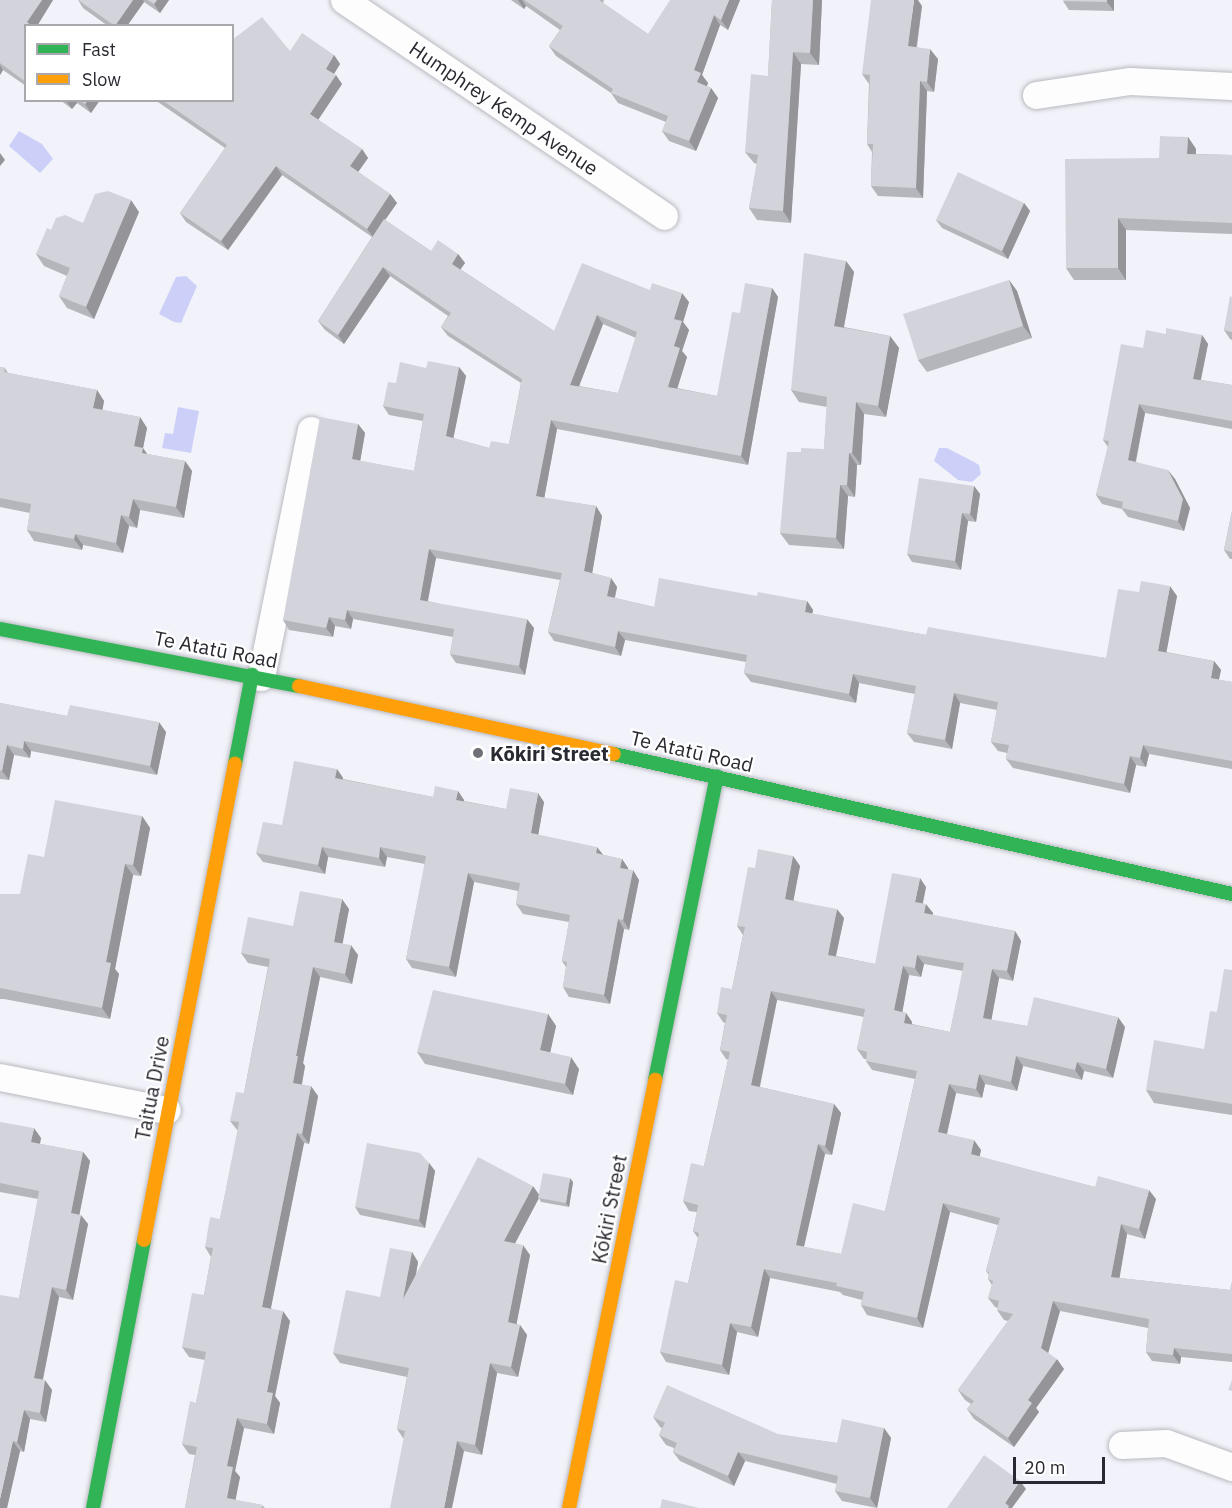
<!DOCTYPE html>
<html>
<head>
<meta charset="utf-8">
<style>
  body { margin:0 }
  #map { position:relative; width:1232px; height:1508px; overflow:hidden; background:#f2f3fa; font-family:"IBM Plex Sans",sans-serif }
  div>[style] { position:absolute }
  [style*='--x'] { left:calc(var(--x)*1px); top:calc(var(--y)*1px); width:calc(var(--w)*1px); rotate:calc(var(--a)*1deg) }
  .water>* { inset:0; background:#ccd0f8 }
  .roads { filter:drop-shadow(0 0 2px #b9bac0) drop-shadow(0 0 2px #b9bac0) }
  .street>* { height:27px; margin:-13.5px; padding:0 13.5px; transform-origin:13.5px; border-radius:13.5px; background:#fdfdfe }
  .fast>* { height:14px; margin:-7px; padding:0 7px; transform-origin:7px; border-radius:7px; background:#30b455 }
  .slow>* { height:14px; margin:-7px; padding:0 7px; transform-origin:7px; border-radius:7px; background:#ff9f0a }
  .wall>* { inset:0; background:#b5b6bc }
  .shaded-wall>* { inset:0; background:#949499 }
  .building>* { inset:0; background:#d3d4db }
  .dots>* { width:16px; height:16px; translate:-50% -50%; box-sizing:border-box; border:3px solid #fff; border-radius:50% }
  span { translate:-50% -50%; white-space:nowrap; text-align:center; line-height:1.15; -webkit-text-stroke:4.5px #fff; paint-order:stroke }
  .street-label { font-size:20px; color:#282931 }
  .poi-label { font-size:20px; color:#282931; font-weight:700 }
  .left { translate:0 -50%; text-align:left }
  .legend { position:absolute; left:24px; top:24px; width:210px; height:78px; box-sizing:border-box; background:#fff; border:2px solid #a9a9ad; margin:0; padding:8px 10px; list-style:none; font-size:18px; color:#282931 }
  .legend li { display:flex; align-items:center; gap:12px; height:30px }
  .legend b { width:30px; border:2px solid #a9a9ad }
  .scale { position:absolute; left:1013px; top:1457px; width:92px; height:27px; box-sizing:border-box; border:3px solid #282931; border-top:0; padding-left:8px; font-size:18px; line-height:21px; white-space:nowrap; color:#282931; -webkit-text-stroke:4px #fff; paint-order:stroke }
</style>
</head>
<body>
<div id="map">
  <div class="water">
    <div style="clip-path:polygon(19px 131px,42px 144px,53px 159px,40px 173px,9px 146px)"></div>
    <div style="clip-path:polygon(186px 276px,197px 286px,181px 323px,174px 322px,159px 314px,176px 277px)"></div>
    <div style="clip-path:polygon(178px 407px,199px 411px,191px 453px,162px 448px,165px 433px,173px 434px)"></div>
    <div style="clip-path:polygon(939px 448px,947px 448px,974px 462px,979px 465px,981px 474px,972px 482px,958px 480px,934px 461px)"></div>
  </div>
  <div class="roads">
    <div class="street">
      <div style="--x:344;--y:0;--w:386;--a:34"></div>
      <div style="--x:1036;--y:95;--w:95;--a:-8.5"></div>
      <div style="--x:1130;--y:81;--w:102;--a:2.8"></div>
      <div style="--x:261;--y:677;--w:252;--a:-78.6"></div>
      <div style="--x:0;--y:1077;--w:170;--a:11.2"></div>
      <div style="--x:1122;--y:1445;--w:44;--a:-2.6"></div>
      <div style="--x:1166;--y:1443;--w:70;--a:20"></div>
    </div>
    <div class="fast">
      <div style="--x:0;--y:629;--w:304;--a:10.8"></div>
      <div style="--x:614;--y:754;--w:634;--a:12.76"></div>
      <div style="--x:235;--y:764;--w:91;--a:-79.2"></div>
      <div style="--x:655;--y:1080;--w:310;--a:-78.5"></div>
      <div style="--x:93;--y:1508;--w:273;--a:-79.2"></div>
    </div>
    <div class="slow">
      <div style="--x:299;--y:686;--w:322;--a:12.2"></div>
      <div style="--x:144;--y:1240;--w:485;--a:-79.2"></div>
      <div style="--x:569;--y:1508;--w:437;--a:-78.6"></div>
    </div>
  </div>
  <div class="wall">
    <div style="clip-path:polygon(0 0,53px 0,37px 26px,26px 26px,26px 86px,3px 70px,0 75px)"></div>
    <div style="clip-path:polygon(78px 0,169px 0,160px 13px,144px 2px,127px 26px,108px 26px,83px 8px)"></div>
    <div style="clip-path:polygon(511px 0,604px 0,603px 3px,648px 34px,740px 0,728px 30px,720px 25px,702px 75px,708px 83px,707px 86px,711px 88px,718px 98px,696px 151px,669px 141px,662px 131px,666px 122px,618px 103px,611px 93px,556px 56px,549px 46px,560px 30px,526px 6px,524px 9px)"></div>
    <div style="clip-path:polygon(772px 0,822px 0,819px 65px,801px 64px,791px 223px,757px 220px,749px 208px,757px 164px,754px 163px,745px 152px,768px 76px)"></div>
    <div style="clip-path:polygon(1114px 0,1114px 11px,1069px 10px,1063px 1px)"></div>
    <div style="clip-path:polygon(922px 6px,917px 47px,938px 59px,934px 92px,927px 91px,923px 198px,878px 196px,871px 186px,872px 152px,867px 144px,869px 84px,862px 74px)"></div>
    <div style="clip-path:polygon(evenodd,290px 51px,334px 55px,340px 64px,334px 74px,342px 84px,318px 120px,362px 149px,368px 158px,358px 172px,390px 194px,397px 203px,385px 220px,431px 251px,458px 254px,465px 263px,460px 269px,554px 331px,650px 290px,689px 302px,683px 322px,689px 330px,682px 351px,687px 357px,677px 388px,717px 396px,740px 313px,772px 288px,778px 297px,748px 465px,557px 429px,544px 498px,596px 506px,602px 516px,592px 573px,611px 578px,617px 587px,615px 598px,654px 607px,757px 596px,807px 601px,813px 610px,812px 614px,926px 635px,1106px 658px,1139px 592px,1177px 596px,1166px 652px,1214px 661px,1221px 670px,1219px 680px,1232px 682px,1232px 769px,1149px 754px,1146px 767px,1136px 765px,1130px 793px,1013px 768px,1006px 759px,1007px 753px,998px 751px,991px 742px,997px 710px,960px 703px,952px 749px,914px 742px,907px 733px,915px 694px,859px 683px,856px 703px,751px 682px,744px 673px,746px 662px,625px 640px,621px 656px,554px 641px,548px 632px,560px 580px,436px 558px,428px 601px,534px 628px,525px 675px,456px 663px,450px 654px,453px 637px,353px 619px,351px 629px,335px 626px,333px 637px,289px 630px,283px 620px,358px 424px,365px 433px,360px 461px,414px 471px,423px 421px,389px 415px,383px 406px,396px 383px,426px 368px,459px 367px,466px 376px,453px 438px,489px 448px,509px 444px,521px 383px,448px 336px,441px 327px,448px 316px,390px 276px,344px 344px,325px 330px,318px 321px,372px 237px,282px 175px,228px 250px,186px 222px,180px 213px,225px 148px,155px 100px,232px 100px,290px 51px,603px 324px,636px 338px,618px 393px,579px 386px,603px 324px)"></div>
    <div style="clip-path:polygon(60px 100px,100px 100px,91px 113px,77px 103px,72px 109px)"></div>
    <div style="clip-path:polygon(1188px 137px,1196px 149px,1196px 154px,1232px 155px,1232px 234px,1126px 230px,1126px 280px,1074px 280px,1066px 268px,1159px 158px)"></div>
    <div style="clip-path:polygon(1024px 203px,1030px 211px,1008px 259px,942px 228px,936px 220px)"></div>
    <div style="clip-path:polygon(139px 212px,94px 319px,67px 308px,59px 296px,67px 276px,44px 266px,36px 254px,51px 230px,83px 223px)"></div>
    <div style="clip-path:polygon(846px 261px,854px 272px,844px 327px,890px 336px,899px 348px,886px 417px,864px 414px,861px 465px,857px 465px,855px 497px,848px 496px,844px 549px,789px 545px,780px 533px,801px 452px,824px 449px,827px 407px,799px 402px,791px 390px)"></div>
    <div style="clip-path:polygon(1009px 280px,1017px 291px,1032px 338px,927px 372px,918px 360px)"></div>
    <div style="clip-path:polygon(1232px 297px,1232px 340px,1230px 339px,1224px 330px)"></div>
    <div style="clip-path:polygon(1166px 334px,1202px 335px,1208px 344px,1201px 380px,1232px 385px,1232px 429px,1145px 413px,1136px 462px,1175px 479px,1190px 508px,1184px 531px,1128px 517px,1122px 509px,1102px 504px,1096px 495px,1108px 447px,1103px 440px,1143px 348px)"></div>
    <div style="clip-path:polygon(0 367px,5px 368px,8px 373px,97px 390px,104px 401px,102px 410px,140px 417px,147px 428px,143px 448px,147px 454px,185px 461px,192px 471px,184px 518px,140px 510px,137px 528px,129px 526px,123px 553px,83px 545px,82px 550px,34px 541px,27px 530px,30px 513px,0 507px)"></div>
    <div style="clip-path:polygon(974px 486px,980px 494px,976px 522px,968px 521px,961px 570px,912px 562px,907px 554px)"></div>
    <div style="clip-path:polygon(1232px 511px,1232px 559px,1230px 559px,1224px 550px)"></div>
    <div style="clip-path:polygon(0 703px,67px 716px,166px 732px,157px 775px,31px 751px,30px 758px,14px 755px,9px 780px,0 779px)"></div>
    <div style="clip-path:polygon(337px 769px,343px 778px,343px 779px,433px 797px,458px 791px,464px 800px,464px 801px,506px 809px,544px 802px,538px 835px,603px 855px,622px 859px,628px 868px,628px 869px,639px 880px,629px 930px,624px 929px,610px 1004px,569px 997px,563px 987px,566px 967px,562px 961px,569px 922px,523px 914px,516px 904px,518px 891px,474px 882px,456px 977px,412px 968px,406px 959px,425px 864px,387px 857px,385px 867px,328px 857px,325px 874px,263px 862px,256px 853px)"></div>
    <div style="clip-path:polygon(142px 816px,150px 828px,141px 876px,133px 875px,115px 969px,119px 974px,110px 1019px,4px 999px,0 999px,0 894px,20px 894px,44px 857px)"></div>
    <div style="clip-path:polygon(evenodd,793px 856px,800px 866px,793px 900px,844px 918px,836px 956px,875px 964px,926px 887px,923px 903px,933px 913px,932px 915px,1015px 931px,1021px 941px,1013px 981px,999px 978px,991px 1020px,1027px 1026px,1125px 1027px,1113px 1078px,1084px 1071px,1082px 1080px,1023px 1066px,1017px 1091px,985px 1084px,982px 1098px,956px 1093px,947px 1134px,981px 1150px,979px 1157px,1095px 1187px,1156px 1199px,1145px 1239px,1127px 1234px,1119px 1278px,1230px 1290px,1232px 1282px,1232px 1362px,1181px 1357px,1180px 1364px,1152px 1361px,1146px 1352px,1148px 1328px,1060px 1311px,1048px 1353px,1064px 1369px,1036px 1408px,1039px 1412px,1014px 1447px,974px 1419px,967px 1409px,971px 1404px,965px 1400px,958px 1390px,1008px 1321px,1004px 1320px,997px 1310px,998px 1308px,995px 1307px,988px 1298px,992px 1285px,988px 1279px,989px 1275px,986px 1271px,998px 1225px,950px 1212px,923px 1328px,867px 1315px,861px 1305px,862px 1300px,843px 1295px,840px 1292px,770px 1278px,758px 1337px,737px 1332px,729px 1375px,666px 1362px,660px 1352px,688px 1283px,698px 1238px,693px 1231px,697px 1212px,689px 1211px,683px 1201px,704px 1166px,728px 1060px,726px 1059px,720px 1050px,725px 1023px,723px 1022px,717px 1013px,732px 989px,743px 935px,737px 926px,755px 868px,793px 856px,924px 964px,963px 971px,950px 1032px,912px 1024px,912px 1022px,906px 1013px,902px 1012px,909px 975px,921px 977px,924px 964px,793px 856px,777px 1000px,864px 1017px,857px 1049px,864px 1059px,866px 1059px,866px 1061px,872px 1070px,915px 1079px,885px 1211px,841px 1254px,804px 1247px,825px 1154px,832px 1155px,841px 1113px,834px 1104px,760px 1087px,777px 1000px)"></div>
    <div style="clip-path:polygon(349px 909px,342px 944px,358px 955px,352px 984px,320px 977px,303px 1063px,305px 1066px,302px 1085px,318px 1096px,309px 1144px,304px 1143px,271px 1308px,290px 1321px,275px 1396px,280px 1403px,274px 1434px,244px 1428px,235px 1471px,240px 1477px,235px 1500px,262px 1505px,265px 1508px,185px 1508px,195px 1455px,189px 1454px,182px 1444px,196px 1403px,205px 1360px,189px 1357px,182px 1347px,204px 1295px,211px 1257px,205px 1247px,220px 1219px,238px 1131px,230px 1121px,244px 1093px,268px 967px,248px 963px,241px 953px,293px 926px)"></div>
    <div style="clip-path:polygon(1232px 970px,1232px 1115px,1154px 1103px,1146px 1090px,1204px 1049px)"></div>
    <div style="clip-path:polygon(548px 1014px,556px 1026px,550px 1053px,579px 1069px,573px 1095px,425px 1064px,417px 1052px)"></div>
    <div style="clip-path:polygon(0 1122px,41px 1138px,40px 1144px,83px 1152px,90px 1161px,79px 1214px,88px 1224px,73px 1300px,59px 1297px,43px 1380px,52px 1390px,46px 1422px,30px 1419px,24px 1452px,20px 1451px,7px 1508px,19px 1298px,38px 1199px,0 1192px)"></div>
    <div style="clip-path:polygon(429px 1163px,435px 1171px,425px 1228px,360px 1215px,355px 1207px)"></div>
    <div style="clip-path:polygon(573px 1182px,569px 1207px,541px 1202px,539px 1198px,515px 1243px,530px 1255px,516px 1324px,520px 1325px,527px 1335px,518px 1377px,497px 1373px,482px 1455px,403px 1438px,397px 1429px,407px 1377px,340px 1363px,333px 1353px,380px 1297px,412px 1252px,418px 1262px,416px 1274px,539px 1194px)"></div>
    <div style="clip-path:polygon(653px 1417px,837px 1443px,884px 1428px,891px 1438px,877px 1508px,842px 1501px,835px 1491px,837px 1484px,745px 1461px,734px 1486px,680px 1461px,673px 1452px,674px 1448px,666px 1445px,659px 1435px,662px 1428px,660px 1427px)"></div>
  </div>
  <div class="shaded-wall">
    <div style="clip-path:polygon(42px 0,53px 0,37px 26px,30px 26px,27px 22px)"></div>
    <div style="clip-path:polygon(133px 0,143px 0,144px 2px,127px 26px,115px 26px)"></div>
    <div style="clip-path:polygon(157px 0,169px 0,160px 13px,154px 4px)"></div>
    <div style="clip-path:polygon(518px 0,522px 0,526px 6px,524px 9px)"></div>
    <div style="clip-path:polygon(729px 0,740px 0,728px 30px,721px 20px)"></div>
    <div style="clip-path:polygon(813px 0,822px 0,819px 65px,810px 53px)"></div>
    <div style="clip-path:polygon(914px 0,918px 0,922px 6px,915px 56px,908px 46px)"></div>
    <div style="clip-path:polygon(1107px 0,1114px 0,1114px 11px,1107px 2px)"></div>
    <div style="clip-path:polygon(714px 15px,720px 25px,702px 75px,708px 83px,704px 92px,697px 82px,694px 70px)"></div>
    <div style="clip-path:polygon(930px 49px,938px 59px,934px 92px,927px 82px)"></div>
    <div style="clip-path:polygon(793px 52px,801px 64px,791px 223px,783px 211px)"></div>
    <div style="clip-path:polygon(334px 55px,340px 64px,332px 77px,326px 69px)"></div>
    <div style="clip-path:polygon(0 65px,3px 70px,0 75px)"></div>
    <div style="clip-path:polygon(336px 75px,342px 84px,316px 123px,310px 114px)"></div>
    <div style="clip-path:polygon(920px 81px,927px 91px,923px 198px,916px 188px)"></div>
    <div style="clip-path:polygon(711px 88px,718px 98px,696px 151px,689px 141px)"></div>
    <div style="clip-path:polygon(76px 100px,77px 103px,72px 109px,66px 101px)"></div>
    <div style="clip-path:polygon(88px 100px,100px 100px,91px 113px,85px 104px)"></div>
    <div style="clip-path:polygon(1188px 137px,1196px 149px,1195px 166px,1187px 154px)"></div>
    <div style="clip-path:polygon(362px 149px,368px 158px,356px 175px,350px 166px)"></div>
    <div style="clip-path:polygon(0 153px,5px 160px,0 166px)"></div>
    <div style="clip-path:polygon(276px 166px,282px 175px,228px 250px,221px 241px)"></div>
    <div style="clip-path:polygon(390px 194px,397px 203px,373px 237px,367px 229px)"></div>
    <div style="clip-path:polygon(131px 200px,139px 212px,94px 319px,86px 307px)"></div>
    <div style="clip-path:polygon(1024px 203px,1030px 211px,1008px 259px,1002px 251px)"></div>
    <div style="clip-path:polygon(1118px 218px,1126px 230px,1126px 280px,1118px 268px)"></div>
    <div style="clip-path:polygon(458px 254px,465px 263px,458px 273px,452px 264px)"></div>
    <div style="clip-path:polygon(846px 261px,854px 272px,842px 337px,834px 326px)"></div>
    <div style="clip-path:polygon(383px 267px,390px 276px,344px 344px,338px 335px)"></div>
    <div style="clip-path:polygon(1009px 280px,1017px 291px,1032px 338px,1023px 326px)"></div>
    <div style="clip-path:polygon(772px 288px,778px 297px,748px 465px,741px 456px)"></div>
    <div style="clip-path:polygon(682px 293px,689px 302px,683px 322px,689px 330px,682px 351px,687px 357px,675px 396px,668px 387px,674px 346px,674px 319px)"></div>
    <div style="clip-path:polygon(597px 315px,603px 324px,576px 394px,570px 385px)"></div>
    <div style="clip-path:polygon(1202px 335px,1208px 344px,1199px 388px,1193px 379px)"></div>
    <div style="clip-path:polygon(890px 336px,899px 348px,886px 417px,878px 406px)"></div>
    <div style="clip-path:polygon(459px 367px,466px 376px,452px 445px,446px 436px)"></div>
    <div style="clip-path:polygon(97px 390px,104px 401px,101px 419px,93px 408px)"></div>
    <div style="clip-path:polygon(856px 402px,864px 414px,861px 465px,852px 453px)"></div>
    <div style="clip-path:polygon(1139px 404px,1145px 413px,1134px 469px,1128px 460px)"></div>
    <div style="clip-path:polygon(140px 417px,147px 428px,143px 448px,150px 458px,149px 463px,134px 446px)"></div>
    <div style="clip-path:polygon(551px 420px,557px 429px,543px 505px,536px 496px)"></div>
    <div style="clip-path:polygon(358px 424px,365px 433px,359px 468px,352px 459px)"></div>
    <div style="clip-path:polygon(849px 453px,857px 465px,855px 497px,847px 485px)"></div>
    <div style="clip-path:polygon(185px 461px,192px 471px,184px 518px,176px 507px)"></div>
    <div style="clip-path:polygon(1168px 470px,1175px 479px,1190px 508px,1184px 531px,1178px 521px)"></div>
    <div style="clip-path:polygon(840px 485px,848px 496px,844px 549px,836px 538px)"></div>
    <div style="clip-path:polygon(974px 486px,980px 494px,976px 522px,970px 514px)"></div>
    <div style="clip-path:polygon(133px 499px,140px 510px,137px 528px,129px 517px)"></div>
    <div style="clip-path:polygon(596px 506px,602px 516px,591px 580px,584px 571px)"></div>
    <div style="clip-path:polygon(962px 513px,968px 521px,961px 570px,955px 561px)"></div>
    <div style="clip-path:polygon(121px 515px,129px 526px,123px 553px,116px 543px)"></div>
    <div style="clip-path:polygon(75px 534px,83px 545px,82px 550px,74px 539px)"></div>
    <div style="clip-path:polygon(429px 549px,436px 558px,426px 609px,420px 600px)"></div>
    <div style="clip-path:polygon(611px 578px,617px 587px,613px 605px,607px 596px)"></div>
    <div style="clip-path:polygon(1170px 586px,1177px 596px,1165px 660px,1158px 651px)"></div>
    <div style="clip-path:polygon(807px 601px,813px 610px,811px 621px,805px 612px)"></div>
    <div style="clip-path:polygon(347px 610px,353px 619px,351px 629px,345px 620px)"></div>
    <div style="clip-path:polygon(329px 617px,335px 626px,333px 637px,326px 628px)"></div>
    <div style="clip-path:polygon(527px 619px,534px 628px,525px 675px,519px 666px)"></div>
    <div style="clip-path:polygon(618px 631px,625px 640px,621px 656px,615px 647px)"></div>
    <div style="clip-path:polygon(1214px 661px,1221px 670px,1217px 687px,1211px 678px)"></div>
    <div style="clip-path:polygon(853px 674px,859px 683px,856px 703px,849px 694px)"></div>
    <div style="clip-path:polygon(954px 693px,960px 703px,952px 749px,945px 740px)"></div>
    <div style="clip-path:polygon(159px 722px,166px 732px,157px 775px,150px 766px)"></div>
    <div style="clip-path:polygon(24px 741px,31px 751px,30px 758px,23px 749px)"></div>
    <div style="clip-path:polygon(7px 745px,14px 755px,9px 780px,2px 771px)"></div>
    <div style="clip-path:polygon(1143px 745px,1149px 754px,1146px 767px,1140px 758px)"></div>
    <div style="clip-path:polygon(1130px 756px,1136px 765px,1130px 793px,1124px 784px)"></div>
    <div style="clip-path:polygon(337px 769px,343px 778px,341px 787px,335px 778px)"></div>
    <div style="clip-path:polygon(458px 791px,464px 800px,463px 809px,456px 800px)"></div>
    <div style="clip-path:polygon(538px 793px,544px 802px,537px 842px,531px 833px)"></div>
    <div style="clip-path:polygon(142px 816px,150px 828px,141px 876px,133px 865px)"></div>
    <div style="clip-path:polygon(322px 847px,328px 857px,325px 874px,318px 865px)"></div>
    <div style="clip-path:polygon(380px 847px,387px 857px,385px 867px,379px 858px)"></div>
    <div style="clip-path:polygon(597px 847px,604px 856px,596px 853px)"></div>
    <div style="clip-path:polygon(793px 856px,800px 866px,792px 908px,785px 899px)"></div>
    <div style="clip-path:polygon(622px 859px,628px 868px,627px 877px,620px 868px)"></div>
    <div style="clip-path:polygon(125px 864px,133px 875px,115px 969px,119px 974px,110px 1019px,102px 1008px,106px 962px)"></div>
    <div style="clip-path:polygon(633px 870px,639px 880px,629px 930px,623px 920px)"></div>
    <div style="clip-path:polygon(468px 873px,474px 882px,456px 977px,449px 967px)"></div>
    <div style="clip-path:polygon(920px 878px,926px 887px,921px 911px,915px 902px)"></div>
    <div style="clip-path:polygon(342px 899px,349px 909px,341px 952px,334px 942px)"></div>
    <div style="clip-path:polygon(926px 904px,933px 913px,931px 923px,924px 913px)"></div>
    <div style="clip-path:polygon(837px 909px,844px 918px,834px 964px,828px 955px)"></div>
    <div style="clip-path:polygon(618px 919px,624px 929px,610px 1004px,604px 995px)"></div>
    <div style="clip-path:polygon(1015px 931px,1021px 941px,1013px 981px,1007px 971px)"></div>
    <div style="clip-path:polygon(351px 945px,358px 955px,352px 984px,345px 974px)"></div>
    <div style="clip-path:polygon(917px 955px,924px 964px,921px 977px,915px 968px)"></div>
    <div style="clip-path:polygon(903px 966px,909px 975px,901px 1020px,894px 1010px)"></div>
    <div style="clip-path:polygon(313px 967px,320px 977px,303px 1063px,305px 1066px,300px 1093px,293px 1083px,296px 1056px)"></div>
    <div style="clip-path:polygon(992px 969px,999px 978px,990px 1028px,983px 1018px)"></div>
    <div style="clip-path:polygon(771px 991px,777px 1000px,758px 1094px,751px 1085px)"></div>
    <div style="clip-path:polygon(906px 1013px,912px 1022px,910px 1032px,904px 1023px)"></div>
    <div style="clip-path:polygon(548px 1014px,556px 1026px,548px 1062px,540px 1050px)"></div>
    <div style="clip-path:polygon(1118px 1017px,1125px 1027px,1113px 1078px,1106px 1069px)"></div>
    <div style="clip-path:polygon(1016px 1056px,1023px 1066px,1017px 1091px,1011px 1082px)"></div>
    <div style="clip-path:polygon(571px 1057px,579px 1069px,573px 1095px,565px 1084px)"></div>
    <div style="clip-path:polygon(1077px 1062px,1084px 1071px,1082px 1080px,1075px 1070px)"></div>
    <div style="clip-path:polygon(979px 1074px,985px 1084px,982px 1098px,976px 1089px)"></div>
    <div style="clip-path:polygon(949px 1084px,956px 1093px,945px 1142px,938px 1132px)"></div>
    <div style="clip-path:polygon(311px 1086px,318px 1096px,309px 1144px,302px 1134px)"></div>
    <div style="clip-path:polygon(834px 1104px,841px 1113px,832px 1155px,825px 1146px)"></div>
    <div style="clip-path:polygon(34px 1128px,41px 1138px,38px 1152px,31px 1142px)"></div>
    <div style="clip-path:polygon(297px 1133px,304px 1143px,269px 1317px,262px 1307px)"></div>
    <div style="clip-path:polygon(974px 1140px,981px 1150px,978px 1164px,971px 1154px)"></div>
    <div style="clip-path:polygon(818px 1144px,825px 1154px,802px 1255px,796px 1245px)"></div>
    <div style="clip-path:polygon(83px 1152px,90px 1161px,78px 1222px,71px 1213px)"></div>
    <div style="clip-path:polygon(429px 1163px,435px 1171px,425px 1228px,419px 1220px)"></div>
    <div style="clip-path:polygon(570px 1178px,573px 1182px,569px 1207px,566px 1203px)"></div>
    <div style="clip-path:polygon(533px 1186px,540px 1196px,511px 1251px,504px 1241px)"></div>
    <div style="clip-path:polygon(1149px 1190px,1156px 1199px,1145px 1239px,1139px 1229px)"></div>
    <div style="clip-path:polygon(943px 1203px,950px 1212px,923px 1328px,917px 1318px)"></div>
    <div style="clip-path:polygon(81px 1215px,88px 1224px,73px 1300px,66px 1290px)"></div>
    <div style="clip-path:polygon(1121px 1224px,1127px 1234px,1118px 1287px,1111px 1277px)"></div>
    <div style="clip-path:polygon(523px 1245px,530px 1255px,515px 1332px,508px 1322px)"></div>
    <div style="clip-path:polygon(412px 1252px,418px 1262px,410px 1309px,403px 1299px)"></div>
    <div style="clip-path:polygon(764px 1269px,770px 1278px,758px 1337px,751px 1327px)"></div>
    <div style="clip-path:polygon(52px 1287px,59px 1297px,41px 1388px,34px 1378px)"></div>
    <div style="clip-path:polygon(1053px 1301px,1060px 1311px,1047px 1357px,1041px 1348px)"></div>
    <div style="clip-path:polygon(283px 1311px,290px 1321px,275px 1396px,280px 1403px,274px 1434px,267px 1424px,267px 1392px)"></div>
    <div style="clip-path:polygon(730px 1323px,737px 1332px,729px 1375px,722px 1365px)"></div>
    <div style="clip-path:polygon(520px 1325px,527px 1335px,518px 1377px,511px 1367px)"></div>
    <div style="clip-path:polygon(1174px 1348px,1181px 1357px,1180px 1364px,1173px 1355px)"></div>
    <div style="clip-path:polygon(1057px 1359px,1064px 1369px,1036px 1408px,1039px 1412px,1014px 1447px,1008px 1438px,1028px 1400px)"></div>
    <div style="clip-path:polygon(490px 1363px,497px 1373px,482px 1455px,475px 1445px)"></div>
    <div style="clip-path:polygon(45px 1380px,52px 1390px,46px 1422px,40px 1413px)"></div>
    <div style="clip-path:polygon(24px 1410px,30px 1419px,24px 1452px,17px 1442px)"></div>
    <div style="clip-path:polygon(237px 1418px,244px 1428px,235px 1471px,240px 1477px,234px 1508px,227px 1498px,227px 1466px)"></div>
    <div style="clip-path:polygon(884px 1428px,891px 1438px,877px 1508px,870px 1498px)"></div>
    <div style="clip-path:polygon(13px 1441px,20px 1451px,7px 1508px,0 1508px,0 1499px)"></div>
    <div style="clip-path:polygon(457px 1441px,464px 1451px,452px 1508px,444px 1508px)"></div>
    <div style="clip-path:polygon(738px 1452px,745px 1461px,734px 1486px,728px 1476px)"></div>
    <div style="clip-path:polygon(1020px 1481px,1026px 1489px,1012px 1508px,1008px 1508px,1005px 1503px)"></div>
  </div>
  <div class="building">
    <div style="clip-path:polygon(0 0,42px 0,27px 22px,32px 26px,26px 26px,26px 82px,0 63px)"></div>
    <div style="clip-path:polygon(78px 0,133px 0,115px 26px)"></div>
    <div style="clip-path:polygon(148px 0,157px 0,154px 4px)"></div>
    <div style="clip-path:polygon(524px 0,599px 0,648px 34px,670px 0,729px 0,721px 20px,714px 15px,694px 70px,701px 73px,697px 82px,711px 88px,689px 141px,662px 131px,668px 116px,611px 93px,613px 89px,549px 46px,563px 26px)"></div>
    <div style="clip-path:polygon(772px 0,813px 0,810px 53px,793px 52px,783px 211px,749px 208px,758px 155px,745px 152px,751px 74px,768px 76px)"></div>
    <div style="clip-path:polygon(871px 0,914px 0,908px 46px,930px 49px,927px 82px,920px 81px,916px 188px,871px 186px,873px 144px,867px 144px,870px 75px,862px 74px)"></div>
    <div style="clip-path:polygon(1063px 0,1107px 0,1107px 2px,1063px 1px)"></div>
    <div style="clip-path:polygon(262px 17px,290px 51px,302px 33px,334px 55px,326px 69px,336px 75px,310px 114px,362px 149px,350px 166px,390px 194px,367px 229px,276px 166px,221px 241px,180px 213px,227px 145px,162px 100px,232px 100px,232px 40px)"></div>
    <div style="clip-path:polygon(80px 100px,88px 100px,85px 104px)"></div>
    <div style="clip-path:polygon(1160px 136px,1188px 137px,1187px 154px,1232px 155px,1232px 223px,1118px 218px,1118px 268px,1066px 268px,1065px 159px,1159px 158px)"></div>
    <div style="clip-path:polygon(958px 172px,1024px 203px,1002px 251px,936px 220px)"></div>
    <div style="clip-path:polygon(108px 191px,131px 200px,86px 307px,59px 296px,70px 268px,36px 254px,47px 228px,51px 230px,56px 218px,65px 215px,83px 223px,95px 194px)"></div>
    <div style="clip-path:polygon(evenodd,384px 219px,431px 251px,438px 240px,458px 254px,452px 264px,554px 331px,582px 263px,650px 290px,652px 283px,682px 293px,674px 319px,682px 321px,674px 346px,680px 348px,668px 387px,717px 396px,732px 312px,740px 313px,745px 283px,772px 288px,741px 456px,551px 420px,536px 496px,596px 506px,584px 571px,611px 578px,607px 596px,654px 607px,659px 578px,757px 596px,758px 592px,807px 601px,805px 612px,926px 635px,928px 627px,1106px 658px,1118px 589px,1139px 592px,1141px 581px,1170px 586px,1158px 651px,1214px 661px,1211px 678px,1232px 682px,1232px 761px,1143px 745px,1140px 758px,1130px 756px,1124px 784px,1006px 759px,1009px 745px,991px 742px,998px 702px,954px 693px,945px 740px,907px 733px,916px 686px,853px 674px,849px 694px,744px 673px,747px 655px,618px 631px,615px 647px,548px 632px,562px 573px,429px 549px,420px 600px,527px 619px,519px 666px,450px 654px,454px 629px,347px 610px,345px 620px,329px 617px,326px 628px,283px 620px,320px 417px,358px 424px,352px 459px,414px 471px,424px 414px,383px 406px,388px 382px,396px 383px,400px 362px,426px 368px,428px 361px,459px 367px,446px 436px,489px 448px,491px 441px,509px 444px,522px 379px,441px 327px,451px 313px,383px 267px,338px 335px,318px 321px,384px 219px,597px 315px,637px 332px,618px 393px,570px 385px,597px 315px)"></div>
    <div style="clip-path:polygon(804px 253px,846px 261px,834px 326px,890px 336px,878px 406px,856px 402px,852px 453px,849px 453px,847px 485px,840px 485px,836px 538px,780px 533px,787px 452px,801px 452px,801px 448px,824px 449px,827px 397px,791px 390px)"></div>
    <div style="clip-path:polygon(1009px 280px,1023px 326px,918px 360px,903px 314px)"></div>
    <div style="clip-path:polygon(1230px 296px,1232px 297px,1232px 332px,1224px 330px)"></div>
    <div style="clip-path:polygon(1166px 328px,1202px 335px,1193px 379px,1232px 385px,1232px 421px,1139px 404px,1128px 460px,1168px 470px,1183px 499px,1178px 521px,1122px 508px,1123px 502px,1096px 495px,1109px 441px,1103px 440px,1121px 344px,1143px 348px,1146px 330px,1166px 334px)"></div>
    <div style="clip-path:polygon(0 367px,5px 368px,4px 372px,97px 390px,93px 408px,140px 417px,134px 446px,143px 448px,142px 453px,185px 461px,176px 507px,133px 499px,129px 517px,121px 515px,116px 543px,75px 534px,74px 539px,27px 530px,31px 504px,0 498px)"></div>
    <div style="clip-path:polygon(919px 478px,974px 486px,970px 514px,962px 513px,955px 561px,907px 554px)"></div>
    <div style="clip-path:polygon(1232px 511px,1232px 552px,1224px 550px)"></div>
    <div style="clip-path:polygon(0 703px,67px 716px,70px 705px,159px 722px,150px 766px,24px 741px,23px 749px,7px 745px,2px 771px,0 770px)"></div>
    <div style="clip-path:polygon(294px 761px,337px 769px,335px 778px,433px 797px,435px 786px,458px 791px,456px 800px,506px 809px,510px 788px,538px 793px,531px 833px,597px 847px,596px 853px,622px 859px,620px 868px,633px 870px,623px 920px,618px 919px,604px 995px,563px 987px,567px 962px,562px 961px,570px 915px,516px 904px,520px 883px,468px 873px,449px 967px,406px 959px,426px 856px,380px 847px,379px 858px,322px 847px,318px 865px,256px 853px,263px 822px,282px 825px)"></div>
    <div style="clip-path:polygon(55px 800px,142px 816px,133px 865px,125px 864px,106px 962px,111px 963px,102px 1008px,0 988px,0 894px,20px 894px,28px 854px,44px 857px)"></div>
    <div style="clip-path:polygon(evenodd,758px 849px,793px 856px,785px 899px,837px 909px,828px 955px,875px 964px,892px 873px,920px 878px,915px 902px,926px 904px,924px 913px,1015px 931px,1007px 971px,992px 969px,983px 1018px,1027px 1026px,1034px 997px,1118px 1017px,1106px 1069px,1077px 1062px,1075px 1070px,1016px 1056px,1011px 1082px,979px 1074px,976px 1089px,949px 1084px,938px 1132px,974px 1140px,971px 1154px,1095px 1187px,1098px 1176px,1149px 1190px,1139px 1229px,1121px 1224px,1111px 1277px,1230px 1290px,1232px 1282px,1232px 1354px,1174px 1348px,1173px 1355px,1146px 1352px,1149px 1319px,1053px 1301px,1041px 1348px,1057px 1359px,1028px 1400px,1032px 1403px,1008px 1438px,967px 1409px,974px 1401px,958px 1390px,1013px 1314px,997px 1310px,999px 1301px,988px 1298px,993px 1281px,988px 1279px,989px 1272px,986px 1271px,1000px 1218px,943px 1203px,917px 1318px,861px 1305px,864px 1292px,836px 1286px,837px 1283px,764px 1269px,751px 1327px,730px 1323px,722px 1365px,660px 1352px,675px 1280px,688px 1283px,699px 1233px,693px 1231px,698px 1205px,683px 1201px,691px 1163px,704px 1166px,730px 1052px,720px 1050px,727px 1015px,717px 1013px,721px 987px,732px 989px,745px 927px,737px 926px,748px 867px,755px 868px,758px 849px,917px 955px,964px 963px,950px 1032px,904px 1023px,906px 1013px,894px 1010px,903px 966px,915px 968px,917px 955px,758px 849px,771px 991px,865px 1009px,857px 1049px,867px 1052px,866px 1061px,917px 1071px,885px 1211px,853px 1203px,841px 1254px,796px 1245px,818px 1144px,825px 1146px,834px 1104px,751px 1085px,771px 991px)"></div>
    <div style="clip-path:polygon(300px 891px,342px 899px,334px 942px,351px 945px,345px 974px,313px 967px,296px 1056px,298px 1056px,293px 1083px,311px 1086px,302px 1134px,297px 1133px,262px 1307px,283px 1311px,267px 1392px,273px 1393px,267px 1424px,237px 1418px,227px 1466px,233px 1467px,227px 1498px,262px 1505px,262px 1508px,185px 1508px,197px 1447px,182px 1444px,190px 1401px,196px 1403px,206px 1352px,182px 1347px,192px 1293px,204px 1295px,213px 1248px,205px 1247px,210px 1217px,220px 1219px,239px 1122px,230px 1121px,236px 1092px,244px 1093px,270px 959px,241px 953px,248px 917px,293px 926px)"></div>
    <div style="clip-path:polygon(1224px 969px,1232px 970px,1232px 1104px,1146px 1090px,1154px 1040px,1204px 1049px,1210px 1011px,1217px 1012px)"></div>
    <div style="clip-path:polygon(433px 990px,548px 1014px,540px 1050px,571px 1057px,565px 1084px,417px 1052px)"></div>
    <div style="clip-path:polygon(0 1122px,34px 1128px,31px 1142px,83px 1152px,71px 1213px,81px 1215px,66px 1290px,52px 1287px,34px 1378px,45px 1380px,40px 1413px,24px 1410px,17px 1442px,13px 1441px,0 1499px,0 1295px,19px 1298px,39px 1191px,0 1183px)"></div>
    <div style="clip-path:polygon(367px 1143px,420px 1153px,429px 1163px,419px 1220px,355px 1207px)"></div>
    <div style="clip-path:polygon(478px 1157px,533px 1186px,504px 1241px,523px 1245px,508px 1322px,520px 1325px,511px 1367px,490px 1363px,475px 1445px,457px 1441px,444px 1508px,390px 1508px,405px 1431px,397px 1429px,409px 1368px,333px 1353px,346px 1290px,380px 1297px,390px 1248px,412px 1252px,403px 1299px)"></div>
    <div style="clip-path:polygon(543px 1173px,570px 1178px,566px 1203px,538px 1198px)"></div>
    <div style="clip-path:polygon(1232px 1380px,1232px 1391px,1228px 1390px)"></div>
    <div style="clip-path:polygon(667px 1385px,778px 1434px,837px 1443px,842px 1419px,884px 1428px,870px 1498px,835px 1491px,838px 1476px,738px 1452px,728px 1476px,673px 1452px,677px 1443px,659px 1435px,665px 1423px,653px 1417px)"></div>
    <div style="clip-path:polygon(984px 1455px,1020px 1481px,1005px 1503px,1009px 1506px,1008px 1508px,947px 1508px)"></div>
    <div style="clip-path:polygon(662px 1499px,699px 1508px,660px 1508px)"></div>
  </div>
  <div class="dots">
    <div style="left:478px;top:753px;background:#6f7077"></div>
  </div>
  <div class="street-label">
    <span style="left:504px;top:108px;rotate:34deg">Humphrey Kemp Avenue</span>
    <span style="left:216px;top:649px;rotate:11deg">Te Atatū Road</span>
    <span style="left:692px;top:751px;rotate:13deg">Te Atatū Road</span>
    <span style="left:152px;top:1088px;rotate:-79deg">Taitua Drive</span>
    <span style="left:609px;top:1209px;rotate:-79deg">Kōkiri Street</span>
  </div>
  <div class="poi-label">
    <span class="left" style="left:490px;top:753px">Kōkiri Street</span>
  </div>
  <ul class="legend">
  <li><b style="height:8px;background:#30b455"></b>Fast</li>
  <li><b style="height:8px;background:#ff9f0a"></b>Slow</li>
  </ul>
  <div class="scale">20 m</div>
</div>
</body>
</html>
